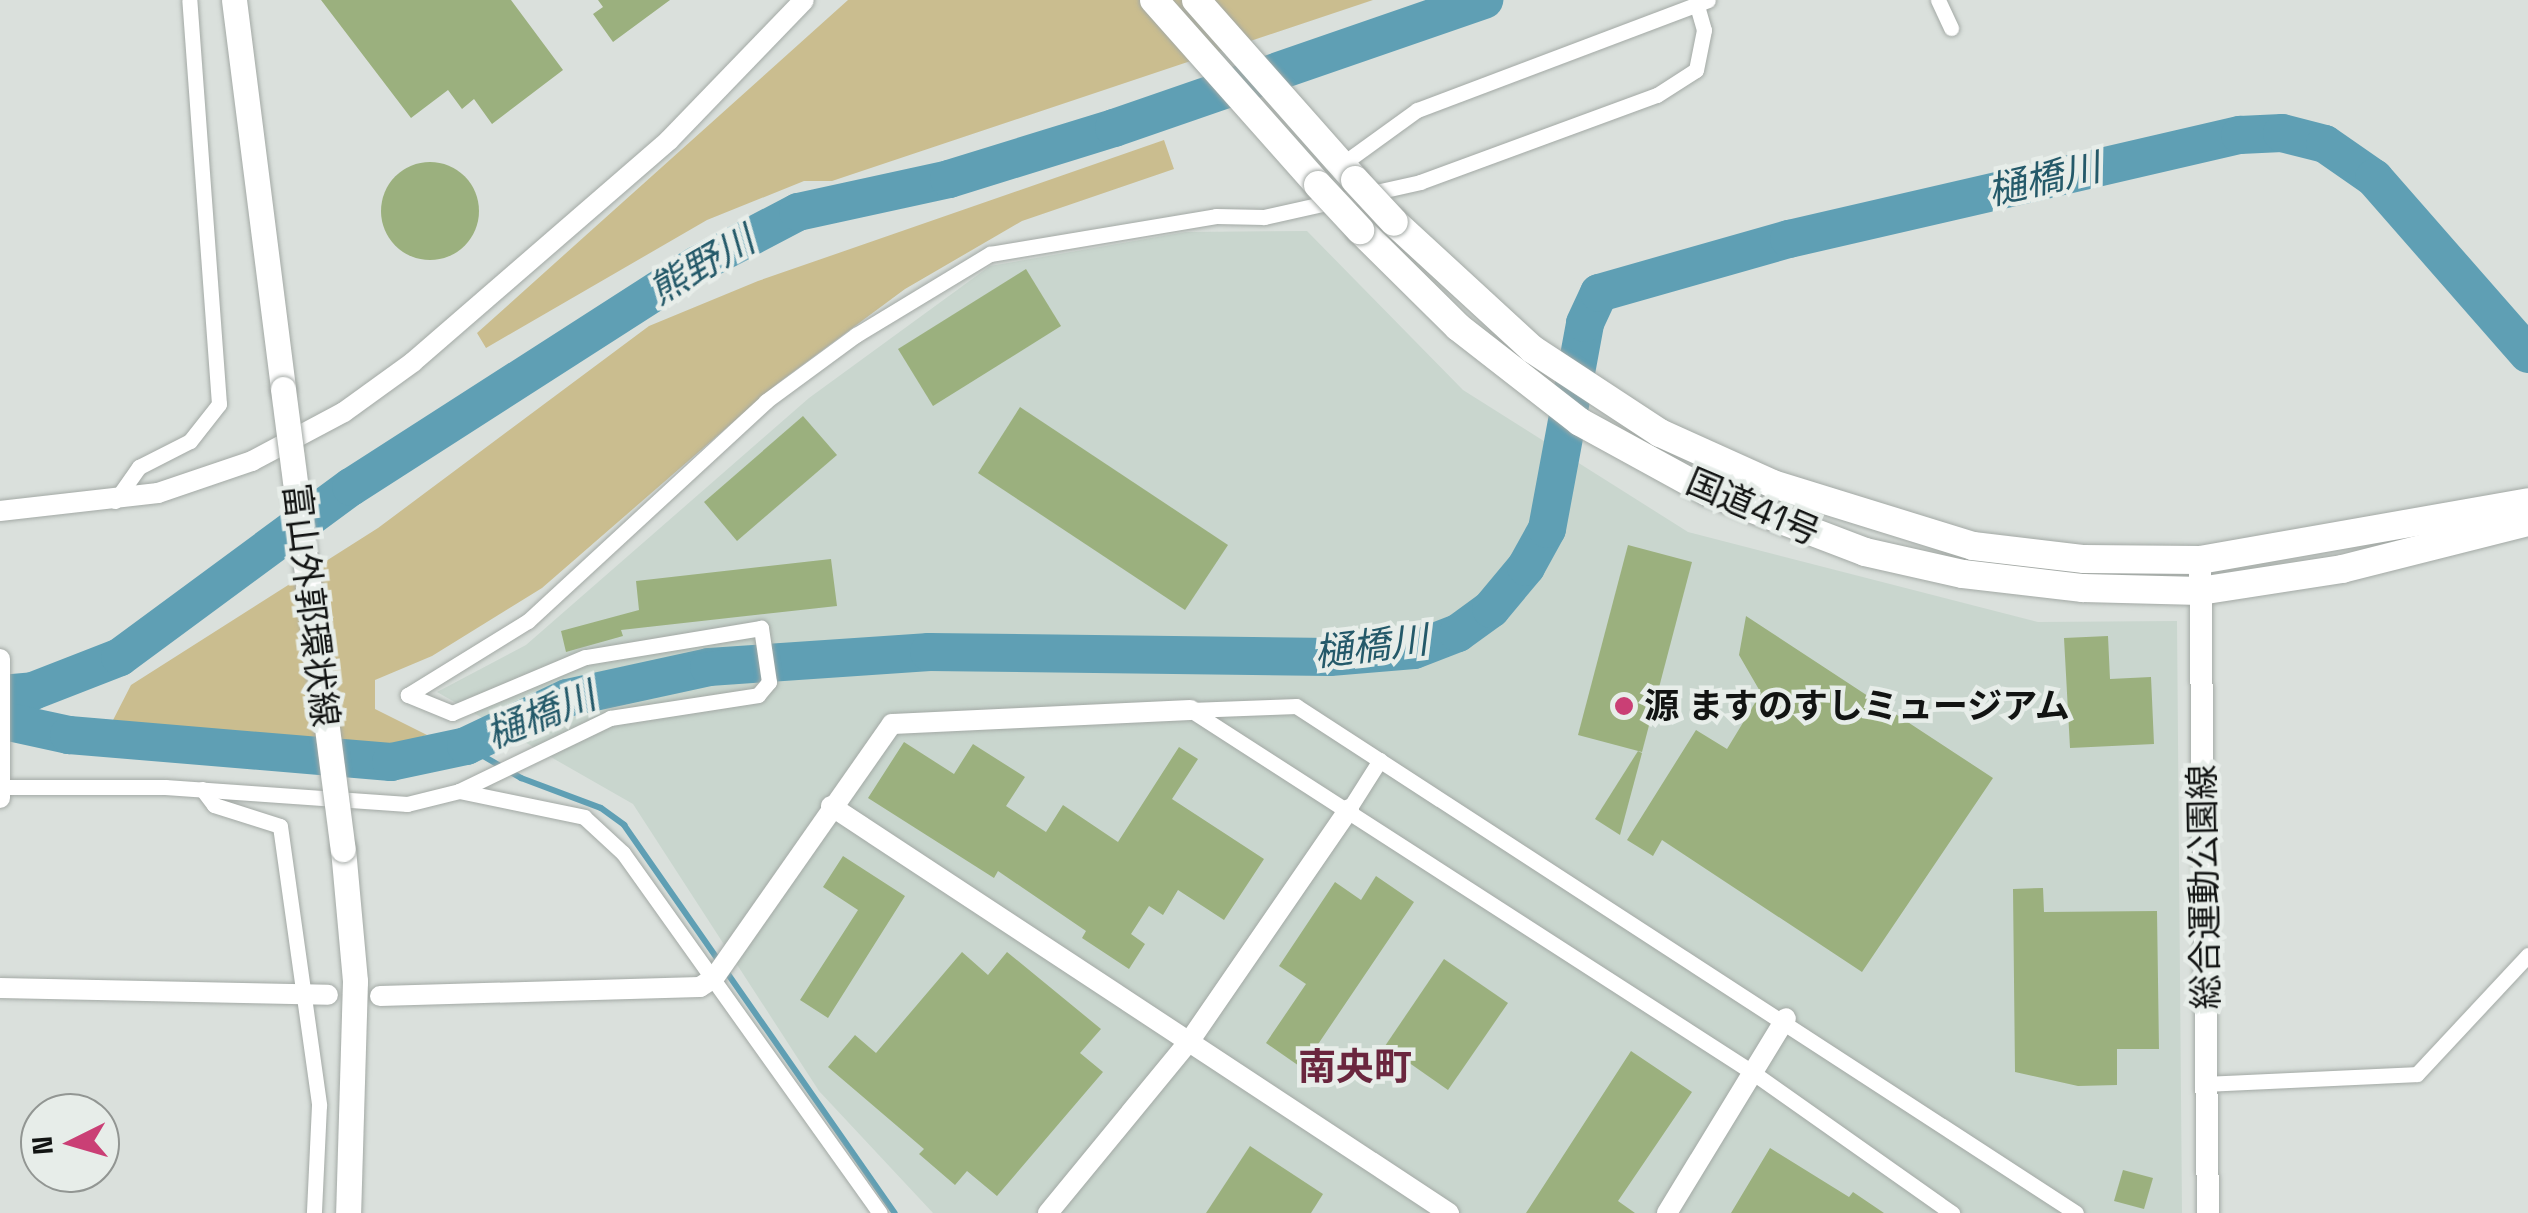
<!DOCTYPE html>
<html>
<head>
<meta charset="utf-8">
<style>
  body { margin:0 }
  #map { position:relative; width:2528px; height:1213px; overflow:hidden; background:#dae0dc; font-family:"Space Grotesk","Noto Sans JP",sans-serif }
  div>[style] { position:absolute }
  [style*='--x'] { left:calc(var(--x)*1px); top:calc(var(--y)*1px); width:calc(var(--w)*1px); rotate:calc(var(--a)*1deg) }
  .built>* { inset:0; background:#c9d6ce }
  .green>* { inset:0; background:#cabd8f }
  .stream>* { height:6px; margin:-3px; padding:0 3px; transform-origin:3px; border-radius:3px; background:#5f9fb4 }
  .river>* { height:38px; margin:-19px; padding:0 19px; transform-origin:19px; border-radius:19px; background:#5f9fb4 }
  .building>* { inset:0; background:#9bb07e }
  .round { border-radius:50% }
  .roads { filter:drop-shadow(0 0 2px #a3a9a5) drop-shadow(0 0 2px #a3a9a5) }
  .minor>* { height:15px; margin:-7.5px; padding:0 7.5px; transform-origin:7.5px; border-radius:7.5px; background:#fff }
  .tertiary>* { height:20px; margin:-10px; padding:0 10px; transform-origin:10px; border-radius:10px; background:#fff }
  .secondary>* { height:22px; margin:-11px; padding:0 11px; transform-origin:11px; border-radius:11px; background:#fff }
  .primary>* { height:25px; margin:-12.5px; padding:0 12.5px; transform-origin:12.5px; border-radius:12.5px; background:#fff }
  .trunk>* { height:28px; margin:-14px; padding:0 14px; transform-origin:14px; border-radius:14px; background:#fff }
  .bridges { filter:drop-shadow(0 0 2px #a3a9a5) drop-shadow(0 0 2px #a3a9a5) }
  .primary-bridge>* { height:25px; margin:-12.5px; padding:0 12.5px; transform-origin:12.5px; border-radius:12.5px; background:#fff }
  .trunk-bridge>* { height:28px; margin:-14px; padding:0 14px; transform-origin:14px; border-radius:14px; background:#fff }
  .dots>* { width:28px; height:28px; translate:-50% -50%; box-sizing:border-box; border:5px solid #e7ede9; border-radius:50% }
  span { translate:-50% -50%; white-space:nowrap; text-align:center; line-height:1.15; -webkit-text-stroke:9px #e7ede9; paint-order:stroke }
  .street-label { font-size:35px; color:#121413 }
  .poi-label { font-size:35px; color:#121413; font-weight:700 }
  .left { translate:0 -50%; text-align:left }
  .water-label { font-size:38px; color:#245969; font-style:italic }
  .neighbourhood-label { font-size:38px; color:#6a263e; font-weight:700 }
  .north { position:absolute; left:20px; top:1093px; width:100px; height:100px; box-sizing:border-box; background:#e7ede9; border:2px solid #929693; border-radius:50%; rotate:265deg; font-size:28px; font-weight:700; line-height:40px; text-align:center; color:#121413 }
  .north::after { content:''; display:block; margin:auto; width:35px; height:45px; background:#ca3f75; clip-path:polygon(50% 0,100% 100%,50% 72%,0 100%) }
</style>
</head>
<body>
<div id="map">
  <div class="built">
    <div style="clip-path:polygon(1307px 231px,1463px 390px,1688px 532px,2038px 622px,2177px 621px,2182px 1213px,933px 1213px,819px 1091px,633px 804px,437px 692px,526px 645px,809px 398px,990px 266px,1186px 232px)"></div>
  </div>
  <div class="green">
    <div style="clip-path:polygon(848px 0,1373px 0,832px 181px,804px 181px,707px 220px,486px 348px,477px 333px)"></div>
    <div style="clip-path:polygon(1164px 140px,1174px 169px,1022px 221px,905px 289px,778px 383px,542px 588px,432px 656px,375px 680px,375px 709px,427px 735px,386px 747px,110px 726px,131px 685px,378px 528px,649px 326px,758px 281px)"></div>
  </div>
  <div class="stream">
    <div style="--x:466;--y:746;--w:64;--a:30.2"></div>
    <div style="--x:521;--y:778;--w:85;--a:20.6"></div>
    <div style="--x:601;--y:808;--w:29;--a:36"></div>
    <div style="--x:624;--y:825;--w:473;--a:55.1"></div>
  </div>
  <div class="river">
    <div style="--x:0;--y:694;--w:33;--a:-5"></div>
    <div style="--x:33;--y:691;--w:93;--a:-21.3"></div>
    <div style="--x:120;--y:657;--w:287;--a:-36.4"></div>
    <div style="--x:351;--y:487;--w:411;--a:-32.7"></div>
    <div style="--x:697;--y:265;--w:114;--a:-27.7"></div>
    <div style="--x:798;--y:212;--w:155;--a:-12.3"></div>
    <div style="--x:949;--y:179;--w:173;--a:-17.2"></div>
    <div style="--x:1114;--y:128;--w:392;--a:-19.1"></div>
    <div style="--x:0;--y:720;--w:71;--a:12.3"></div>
    <div style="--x:69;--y:735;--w:323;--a:4.8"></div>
    <div style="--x:391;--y:762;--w:77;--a:-12"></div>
    <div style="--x:466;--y:746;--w:112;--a:-25.4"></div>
    <div style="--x:567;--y:698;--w:145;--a:-12.3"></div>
    <div style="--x:709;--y:667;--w:221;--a:-3.9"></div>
    <div style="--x:929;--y:652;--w:401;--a:0.7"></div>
    <div style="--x:1330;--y:657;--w:84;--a:-4.8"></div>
    <div style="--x:1414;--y:650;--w:47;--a:-21.1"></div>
    <div style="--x:1458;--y:633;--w:41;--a:-36"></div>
    <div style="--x:1491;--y:609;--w:55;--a:-50.2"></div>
    <div style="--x:1526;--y:567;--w:43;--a:-61.1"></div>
    <div style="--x:1547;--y:529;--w:209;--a:-79.5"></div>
    <div style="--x:1585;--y:323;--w:33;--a:-65"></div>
    <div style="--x:1599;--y:293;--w:198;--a:-15.9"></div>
    <div style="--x:1789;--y:239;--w:463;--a:-13"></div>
    <div style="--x:2240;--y:135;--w:42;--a:-2.7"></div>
    <div style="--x:2282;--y:133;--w:44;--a:14.3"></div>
    <div style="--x:2325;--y:144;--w:60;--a:34.8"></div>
    <div style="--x:2374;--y:178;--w:234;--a:48.8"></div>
  </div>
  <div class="building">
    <div style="clip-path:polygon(321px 0,511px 0,563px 70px,492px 124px,474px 99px,462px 109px,448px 90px,411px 118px)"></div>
    <div style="clip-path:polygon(598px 0,670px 0,613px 42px,593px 14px,603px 7px)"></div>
    <div class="round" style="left:381px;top:162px;width:98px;height:98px"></div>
    <div style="clip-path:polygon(1026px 269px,1061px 326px,933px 406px,898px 349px)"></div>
    <div style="clip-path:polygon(1020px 407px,1228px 545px,1185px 610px,978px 473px)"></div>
    <div style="clip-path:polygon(803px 416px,837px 455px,737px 541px,704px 502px)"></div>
    <div style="clip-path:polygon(1628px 545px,1692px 562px,1642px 752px,1578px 735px)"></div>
    <div style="clip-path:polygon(831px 559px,837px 606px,621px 630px,623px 636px,566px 652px,561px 631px,639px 610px,636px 581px)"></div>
    <div style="clip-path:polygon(1746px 616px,1993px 778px,1862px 972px,1662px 840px,1653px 856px,1627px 840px,1696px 730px,1727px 749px,1761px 693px,1739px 655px)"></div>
    <div style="clip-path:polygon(2108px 636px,2110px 679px,2151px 677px,2154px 744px,2070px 748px,2064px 638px)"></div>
    <div style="clip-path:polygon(904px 742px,954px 774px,973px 744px,1025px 777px,1006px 806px,1046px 832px,1063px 805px,1118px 842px,1179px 747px,1198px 759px,1172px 799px,1264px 859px,1224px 920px,1178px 890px,1163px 915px,1149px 906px,1131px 934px,1145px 944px,1129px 969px,1082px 938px,1086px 931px,998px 871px,994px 878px,868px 798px)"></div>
    <div style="clip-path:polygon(1638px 751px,1642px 753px,1620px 835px,1595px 819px)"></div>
    <div style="clip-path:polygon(843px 856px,905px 896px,828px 1018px,800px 1000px,858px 910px,823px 887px)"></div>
    <div style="clip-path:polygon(1376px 876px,1414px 902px,1302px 1068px,1266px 1043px,1306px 984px,1279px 966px,1335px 882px,1361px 900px)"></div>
    <div style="clip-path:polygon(2043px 888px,2044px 912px,2157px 911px,2159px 1049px,2117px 1049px,2117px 1085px,2078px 1086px,2015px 1072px,2013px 889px)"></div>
    <div style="clip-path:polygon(962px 952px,988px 975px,1007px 952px,1101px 1029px,1080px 1053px,1103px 1072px,997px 1196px,967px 1171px,955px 1185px,919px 1154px,924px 1149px,828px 1067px,855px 1035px,876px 1053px)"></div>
    <div style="clip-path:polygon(1444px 959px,1508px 1003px,1448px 1090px,1385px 1046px)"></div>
    <div style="clip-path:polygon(1631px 1051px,1692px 1092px,1618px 1201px,1635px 1213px,1526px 1213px)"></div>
    <div style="clip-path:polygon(1250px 1146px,1323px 1194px,1311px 1213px,1206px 1213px)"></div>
    <div style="clip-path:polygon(1770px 1148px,1849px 1197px,1853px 1192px,1884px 1213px,1731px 1213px)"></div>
    <div style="clip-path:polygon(2123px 1170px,2153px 1178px,2144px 1209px,2114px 1201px)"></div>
  </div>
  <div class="roads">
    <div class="minor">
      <div style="--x:1938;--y:0;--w:31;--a:65"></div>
      <div style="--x:1341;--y:165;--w:94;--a:-35.9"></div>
      <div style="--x:1417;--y:110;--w:311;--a:-20.7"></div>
      <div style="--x:115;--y:501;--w:42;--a:-54.8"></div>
      <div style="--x:139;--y:467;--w:57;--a:-27"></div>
      <div style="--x:190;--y:441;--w:47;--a:-51.9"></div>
      <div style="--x:219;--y:404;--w:405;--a:-94.2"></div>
      <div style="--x:1191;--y:710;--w:105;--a:-2.2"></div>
      <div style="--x:1296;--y:706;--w:930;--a:33.02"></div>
      <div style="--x:1192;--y:711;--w:666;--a:32.81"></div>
      <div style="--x:1752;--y:1072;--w:245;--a:35.2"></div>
      <div style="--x:0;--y:787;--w:165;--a:0"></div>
      <div style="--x:165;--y:787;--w:243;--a:4"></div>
      <div style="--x:407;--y:804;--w:54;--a:-14"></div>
      <div style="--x:459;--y:791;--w:168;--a:-25.8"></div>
      <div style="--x:610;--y:718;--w:150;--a:-8.8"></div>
      <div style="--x:758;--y:695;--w:17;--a:-50"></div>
      <div style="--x:769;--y:682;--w:55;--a:-98.4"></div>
      <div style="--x:761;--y:628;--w:178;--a:170.6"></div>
      <div style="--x:585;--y:657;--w:144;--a:157.2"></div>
      <div style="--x:452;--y:713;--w:48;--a:-157.8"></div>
      <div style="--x:408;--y:695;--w:141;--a:-31.7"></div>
      <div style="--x:528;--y:621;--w:324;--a:-42.7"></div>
      <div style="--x:766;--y:401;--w:112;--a:-36.3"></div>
      <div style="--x:856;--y:335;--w:157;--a:-31.2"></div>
      <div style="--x:990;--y:254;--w:229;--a:-9.5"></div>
      <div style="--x:1216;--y:216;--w:48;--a:1.2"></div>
      <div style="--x:1264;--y:217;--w:160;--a:-12.6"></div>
      <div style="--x:1420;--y:182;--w:252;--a:-20.2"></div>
      <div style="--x:1657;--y:95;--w:46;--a:-32.7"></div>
      <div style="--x:1696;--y:70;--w:41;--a:-78.7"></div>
      <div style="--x:1704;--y:30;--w:25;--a:-106"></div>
      <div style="--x:202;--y:789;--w:20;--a:53"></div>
      <div style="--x:214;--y:805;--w:69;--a:17.7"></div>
      <div style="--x:280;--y:826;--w:282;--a:82"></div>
      <div style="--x:319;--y:1105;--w:108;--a:92.7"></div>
      <div style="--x:459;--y:791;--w:128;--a:11.7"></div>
      <div style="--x:584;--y:817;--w:53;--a:42.7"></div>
      <div style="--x:623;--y:853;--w:442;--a:54.5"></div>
      <div style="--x:1349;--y:809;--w:58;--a:-57.7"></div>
      <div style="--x:2206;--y:1084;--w:211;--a:-2.7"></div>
      <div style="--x:2417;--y:1074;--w:163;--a:-47"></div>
    </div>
    <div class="tertiary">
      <div style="--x:0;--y:511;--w:159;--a:-6.5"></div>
      <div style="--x:158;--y:493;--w:99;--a:-18.8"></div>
      <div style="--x:252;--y:461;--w:104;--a:-28"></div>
      <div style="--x:344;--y:412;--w:85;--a:-35.9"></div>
      <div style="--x:413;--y:362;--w:339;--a:-40.9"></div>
      <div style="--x:669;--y:140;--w:194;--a:-46"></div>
      <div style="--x:0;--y:659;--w:139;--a:90"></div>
      <div style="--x:831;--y:806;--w:740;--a:33.37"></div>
      <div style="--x:0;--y:988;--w:328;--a:1.2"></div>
      <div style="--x:380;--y:996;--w:320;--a:-1.6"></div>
      <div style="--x:700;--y:987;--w:17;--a:-33"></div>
      <div style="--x:714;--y:978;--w:310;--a:-55"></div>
      <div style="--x:892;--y:724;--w:299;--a:-2.7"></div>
      <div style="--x:1048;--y:1213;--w:225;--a:-50.6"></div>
      <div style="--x:1191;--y:1039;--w:279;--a:-55.5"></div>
      <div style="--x:1667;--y:1213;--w:228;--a:-58.6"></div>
    </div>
    <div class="secondary">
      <div style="--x:2200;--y:560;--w:653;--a:89.3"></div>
    </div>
    <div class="primary">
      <div style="--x:234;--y:0;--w:392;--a:82.8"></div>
      <div style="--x:343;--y:849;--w:133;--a:84.8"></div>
      <div style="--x:355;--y:981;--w:232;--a:91.7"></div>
    </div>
    <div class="trunk">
      <div style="--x:1154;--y:0;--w:247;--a:48.4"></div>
      <div style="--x:1196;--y:0;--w:240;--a:48.5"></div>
      <div style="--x:1394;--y:222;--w:188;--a:42.6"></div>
      <div style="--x:1532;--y:349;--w:153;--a:33.3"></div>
      <div style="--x:1660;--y:433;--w:124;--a:24.3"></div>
      <div style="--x:1773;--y:484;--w:209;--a:17.2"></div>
      <div style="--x:1973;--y:546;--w:112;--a:6.7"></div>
      <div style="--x:2084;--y:559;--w:116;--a:0.5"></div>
      <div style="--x:2200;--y:560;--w:333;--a:-10"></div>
      <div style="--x:1360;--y:230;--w:138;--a:44.7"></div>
      <div style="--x:1458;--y:327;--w:155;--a:37.9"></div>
      <div style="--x:1580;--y:422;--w:146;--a:28.7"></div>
      <div style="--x:1708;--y:492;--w:168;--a:20.9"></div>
      <div style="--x:1865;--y:552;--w:100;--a:12.7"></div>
      <div style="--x:1963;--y:574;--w:121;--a:6.7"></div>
      <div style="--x:2083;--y:588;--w:117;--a:1.5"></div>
      <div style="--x:2200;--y:591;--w:144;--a:-8.8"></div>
      <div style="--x:2342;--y:569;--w:192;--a:-14.2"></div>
    </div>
  </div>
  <div class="bridges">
    <div class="primary-bridge">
      <div style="--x:283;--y:389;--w:464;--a:82.6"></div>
    </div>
    <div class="trunk-bridge">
      <div style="--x:1355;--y:180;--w:57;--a:47.1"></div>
      <div style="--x:1318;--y:185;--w:62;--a:47"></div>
    </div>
  </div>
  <div class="dots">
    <div style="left:1624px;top:706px;background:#ca3f75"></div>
  </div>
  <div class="street-label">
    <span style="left:1753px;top:507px;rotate:23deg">国道41号</span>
    <span style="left:311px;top:605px;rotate:83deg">富山外郭環状線</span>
    <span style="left:2204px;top:887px;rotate:-91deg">総合運動公園線</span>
  </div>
  <div class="poi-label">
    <span class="left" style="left:1644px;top:706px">源 ますのすしミュージアム</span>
  </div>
  <div class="water-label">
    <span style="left:2044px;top:180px;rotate:-13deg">樋橋川</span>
    <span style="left:702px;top:266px;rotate:-30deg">熊野川</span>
    <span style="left:1371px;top:647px;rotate:-7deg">樋橋川</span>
    <span style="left:541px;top:716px;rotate:-22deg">樋橋川</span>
  </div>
  <div class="neighbourhood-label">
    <span style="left:1355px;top:1068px">南央町</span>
  </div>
  <div class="north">N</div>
</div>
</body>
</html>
